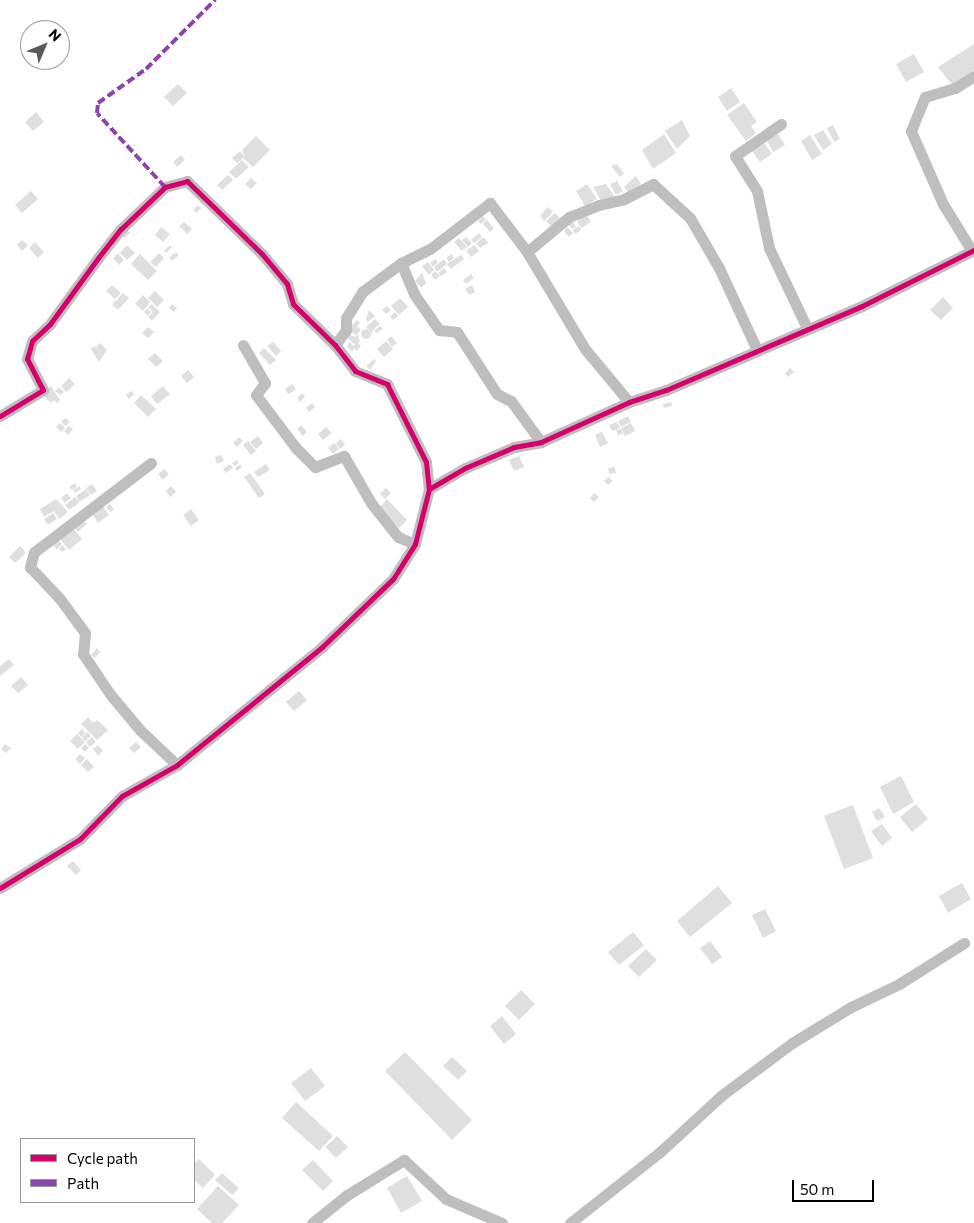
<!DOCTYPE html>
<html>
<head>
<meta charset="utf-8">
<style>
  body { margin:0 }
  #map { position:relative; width:974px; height:1223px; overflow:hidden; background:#fff; font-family:Commissioner,sans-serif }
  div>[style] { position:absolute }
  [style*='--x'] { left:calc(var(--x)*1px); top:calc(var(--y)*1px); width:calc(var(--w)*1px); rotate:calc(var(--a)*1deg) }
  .building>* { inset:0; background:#dfdfdf }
  .round { border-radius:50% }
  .minor>* { height:11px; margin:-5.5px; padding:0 5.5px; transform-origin:5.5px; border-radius:5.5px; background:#bebebe }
  .quiet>* { height:4px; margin-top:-2px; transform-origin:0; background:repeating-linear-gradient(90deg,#8e44ad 0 8px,transparent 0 12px) }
  .cycleway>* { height:5px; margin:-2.5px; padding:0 2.5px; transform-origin:2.5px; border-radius:2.5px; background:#d6006c }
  span { translate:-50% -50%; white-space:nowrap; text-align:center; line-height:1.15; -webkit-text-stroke:4px #fff; paint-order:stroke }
  .legend { position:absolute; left:20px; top:1138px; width:175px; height:65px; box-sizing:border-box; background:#fff; border:1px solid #999; margin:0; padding:6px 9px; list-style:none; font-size:15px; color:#000 }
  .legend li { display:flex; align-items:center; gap:10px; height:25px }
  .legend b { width:25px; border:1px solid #999 }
  .north { position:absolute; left:20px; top:20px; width:50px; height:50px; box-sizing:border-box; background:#fff; border:1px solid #999; border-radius:50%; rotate:45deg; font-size:14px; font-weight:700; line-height:20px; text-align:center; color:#000 }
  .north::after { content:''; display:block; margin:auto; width:18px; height:22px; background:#595959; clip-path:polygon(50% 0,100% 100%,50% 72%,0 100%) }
  .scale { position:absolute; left:792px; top:1180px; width:82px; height:22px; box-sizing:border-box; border:2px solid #000; border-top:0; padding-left:6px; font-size:15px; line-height:18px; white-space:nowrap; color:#000; -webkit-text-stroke:4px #fff; paint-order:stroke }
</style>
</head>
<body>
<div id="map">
  <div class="building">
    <div style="clip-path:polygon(974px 44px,974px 71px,952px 85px,938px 67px)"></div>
    <div style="clip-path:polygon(914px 54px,924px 72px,906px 82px,896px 64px)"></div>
    <div style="clip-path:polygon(178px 84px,187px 93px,173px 106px,164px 97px)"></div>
    <div style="clip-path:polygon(731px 88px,740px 102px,727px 111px,718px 97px)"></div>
    <div style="clip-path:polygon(744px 103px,757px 122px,751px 126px,756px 133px,746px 141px,727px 115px)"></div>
    <div style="clip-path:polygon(36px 112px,44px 122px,33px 131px,25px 122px)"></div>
    <div style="clip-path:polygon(682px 120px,690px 136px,677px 149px,665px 131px)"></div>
    <div style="clip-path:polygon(833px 125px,840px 139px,834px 142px,827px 128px)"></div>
    <div style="clip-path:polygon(823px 130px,832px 144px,823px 150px,814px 135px)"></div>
    <div style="clip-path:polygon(664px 134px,676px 153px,653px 169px,642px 150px)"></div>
    <div style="clip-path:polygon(778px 134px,785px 145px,773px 152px,767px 141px)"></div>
    <div style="clip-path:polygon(810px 135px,822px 154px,812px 160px,801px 141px)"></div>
    <div style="clip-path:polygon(256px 136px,270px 150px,253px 167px,243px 158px,237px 163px,232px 158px,240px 151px,245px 157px,242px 150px)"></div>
    <div style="clip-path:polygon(764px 143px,772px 154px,760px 162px,752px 151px)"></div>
    <div style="clip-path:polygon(181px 155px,185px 160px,177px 167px,173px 162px)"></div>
    <div style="clip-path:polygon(242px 160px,249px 167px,236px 179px,229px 172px)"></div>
    <div style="clip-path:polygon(617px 164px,624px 174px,620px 177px,611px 166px)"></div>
    <div style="clip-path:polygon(228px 175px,233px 180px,222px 190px,217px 185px)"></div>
    <div style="clip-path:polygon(636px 176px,641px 184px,629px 194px,624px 187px)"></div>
    <div style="clip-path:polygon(251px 178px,257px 183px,251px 189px,245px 184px)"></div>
    <div style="clip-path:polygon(617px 181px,623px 191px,616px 195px,610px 184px)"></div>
    <div style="clip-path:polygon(587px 184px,597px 199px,585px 206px,576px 191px)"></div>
    <div style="clip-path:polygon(606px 184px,615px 197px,601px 201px,593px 187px)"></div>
    <div style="clip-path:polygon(31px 191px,38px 199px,22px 213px,15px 205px)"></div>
    <div style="clip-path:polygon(198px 205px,201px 208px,197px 213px,193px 210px)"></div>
    <div style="clip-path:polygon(548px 207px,553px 212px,544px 221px,540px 216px)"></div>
    <div style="clip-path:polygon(555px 213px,560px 218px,551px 226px,546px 221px)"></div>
    <div style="clip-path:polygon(587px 215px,591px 222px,581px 228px,577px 221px)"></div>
    <div style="clip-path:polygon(483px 216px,486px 220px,481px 224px,478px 221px)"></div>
    <div style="clip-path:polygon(487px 220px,494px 228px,490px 232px,483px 224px)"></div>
    <div style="clip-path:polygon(572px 221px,576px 227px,572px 229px,568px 223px)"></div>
    <div style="clip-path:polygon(184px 222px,192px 229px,187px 234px,179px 226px)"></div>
    <div style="clip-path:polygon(579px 226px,581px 230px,575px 234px,573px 230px)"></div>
    <div style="clip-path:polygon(161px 227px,170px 234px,163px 242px,155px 235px)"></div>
    <div style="clip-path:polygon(567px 227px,573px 233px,569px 237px,564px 231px)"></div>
    <div style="clip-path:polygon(127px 229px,130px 233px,124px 238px,121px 235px)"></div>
    <div style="clip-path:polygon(479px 233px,482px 237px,474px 243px,471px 240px)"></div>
    <div style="clip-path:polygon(466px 237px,472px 243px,468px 247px,462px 240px)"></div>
    <div style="clip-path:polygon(484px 237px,488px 243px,480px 248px,476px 243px)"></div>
    <div style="clip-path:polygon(459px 238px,467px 247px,462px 251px,454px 242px)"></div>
    <div style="clip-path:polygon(22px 240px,28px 245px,22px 251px,17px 245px)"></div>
    <div style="clip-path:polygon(35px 242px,44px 252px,38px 258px,29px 248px)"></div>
    <div style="clip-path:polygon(127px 245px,135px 253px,127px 260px,120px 253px)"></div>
    <div style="clip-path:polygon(170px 245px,172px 247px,166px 253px,164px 251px)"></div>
    <div style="clip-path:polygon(474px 245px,479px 251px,471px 257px,466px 251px)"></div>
    <div style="clip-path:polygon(176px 252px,179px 255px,172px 261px,169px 258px)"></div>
    <div style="clip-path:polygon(118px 253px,124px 260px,119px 265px,113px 258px)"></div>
    <div style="clip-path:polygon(159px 253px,164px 258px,156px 267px,150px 262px)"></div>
    <div style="clip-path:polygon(140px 254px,157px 271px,148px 280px,131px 264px)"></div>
    <div style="clip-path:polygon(452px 254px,454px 258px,449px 262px,446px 258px)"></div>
    <div style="clip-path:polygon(461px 255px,464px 259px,451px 269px,447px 264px)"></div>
    <div style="clip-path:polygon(435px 259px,438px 262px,433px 267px,430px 263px)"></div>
    <div style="clip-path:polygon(444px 259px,447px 264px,437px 272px,434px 267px)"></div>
    <div style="clip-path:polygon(428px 262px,434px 270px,429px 275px,422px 266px)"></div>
    <div style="clip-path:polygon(444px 268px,447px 272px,441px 276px,438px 273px)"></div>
    <div style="clip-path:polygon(435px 271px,440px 276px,435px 280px,431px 275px)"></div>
    <div style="clip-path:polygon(422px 272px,426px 283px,421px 288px,415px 281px)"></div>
    <div style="clip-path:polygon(471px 274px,474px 278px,466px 284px,463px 280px)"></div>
    <div style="clip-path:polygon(112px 285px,121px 293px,115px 299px,106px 291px)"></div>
    <div style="clip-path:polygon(472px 285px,475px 292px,469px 295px,465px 289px)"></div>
    <div style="clip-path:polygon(155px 291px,164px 300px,157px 307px,148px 298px)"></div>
    <div style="clip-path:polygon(123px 293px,129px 298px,118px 310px,112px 305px)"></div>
    <div style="clip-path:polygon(143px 295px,150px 302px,143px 311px,135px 304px)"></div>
    <div style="clip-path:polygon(943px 297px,953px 308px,941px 320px,930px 310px)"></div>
    <div style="clip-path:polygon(400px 298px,408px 307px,399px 315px,391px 306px)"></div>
    <div style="clip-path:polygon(151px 304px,160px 312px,152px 321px,148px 317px,153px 312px,148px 307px)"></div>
    <div style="clip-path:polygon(172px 304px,177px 308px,174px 312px,169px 308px)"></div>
    <div style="clip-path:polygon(387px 306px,391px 310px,386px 314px,382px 310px)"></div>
    <div style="clip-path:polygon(147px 308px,151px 312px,148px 316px,144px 312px)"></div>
    <div style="clip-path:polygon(369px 310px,375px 316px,368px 322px,366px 319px)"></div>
    <div style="clip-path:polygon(395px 312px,398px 316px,393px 320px,390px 317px)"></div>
    <div style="clip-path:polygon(375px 319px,380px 324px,372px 331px,374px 335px,366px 327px)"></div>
    <div style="clip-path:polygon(357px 320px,360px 323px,357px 326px,361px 330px,356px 335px,348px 330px)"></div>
    <div style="clip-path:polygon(380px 326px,383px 328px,377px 333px,374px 331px)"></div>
    <div style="clip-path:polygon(148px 327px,154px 332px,148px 338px,142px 333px)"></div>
    <div class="round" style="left:361px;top:329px;width:10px;height:10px"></div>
    <div style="clip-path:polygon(349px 334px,355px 337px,358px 334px,360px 342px,354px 344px,346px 337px)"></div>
    <div style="clip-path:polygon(391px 336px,397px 343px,392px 347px,387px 340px)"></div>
    <div style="clip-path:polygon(386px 341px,393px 349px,384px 357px,377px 349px)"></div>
    <div style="clip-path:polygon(273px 342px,281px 351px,276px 356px,267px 346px)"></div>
    <div style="clip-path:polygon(350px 342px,353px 346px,357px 342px,361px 346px,356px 351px,354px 348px,352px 352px,347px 346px)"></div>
    <div style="clip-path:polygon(100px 343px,107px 350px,99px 362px,91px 349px,94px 346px,101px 352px,96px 347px)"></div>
    <div style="clip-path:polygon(264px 348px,276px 360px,270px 365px,259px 353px)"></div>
    <div style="clip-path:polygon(155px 353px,163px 361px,156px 367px,148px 359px)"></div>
    <div style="clip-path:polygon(374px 359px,376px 361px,370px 370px,366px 366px)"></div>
    <div style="clip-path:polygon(790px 368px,794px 372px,788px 377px,785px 373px)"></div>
    <div style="clip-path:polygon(188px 370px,194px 377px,187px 383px,181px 376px)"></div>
    <div style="clip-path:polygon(69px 378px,75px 384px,66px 392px,61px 386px)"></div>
    <div style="clip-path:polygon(292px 384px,296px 390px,288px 394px,285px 389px)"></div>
    <div style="clip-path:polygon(51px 386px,60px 400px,57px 403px,54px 400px,51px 403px,42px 394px)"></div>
    <div style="clip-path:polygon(163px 386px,170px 394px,157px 404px,151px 396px)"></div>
    <div style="clip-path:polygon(59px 387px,64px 392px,60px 395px,55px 391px)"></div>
    <div style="clip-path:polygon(131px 391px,134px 394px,129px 399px,126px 395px)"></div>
    <div style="clip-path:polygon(302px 393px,305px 397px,300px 402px,297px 398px)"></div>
    <div style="clip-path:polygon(141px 395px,156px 409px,148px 417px,134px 403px)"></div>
    <div style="clip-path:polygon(671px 402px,672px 406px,664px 408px,663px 404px)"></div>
    <div style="clip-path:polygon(312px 403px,315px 407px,309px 412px,306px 408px)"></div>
    <div style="clip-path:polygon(628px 416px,631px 422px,621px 427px,618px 421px)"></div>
    <div style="clip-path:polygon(65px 418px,70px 422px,66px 426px,61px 422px)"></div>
    <div style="clip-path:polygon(617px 422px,620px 428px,612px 431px,609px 425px)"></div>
    <div style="clip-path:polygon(60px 423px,65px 428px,61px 432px,56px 427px)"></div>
    <div style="clip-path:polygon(631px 423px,635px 431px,625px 436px,621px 428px)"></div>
    <div style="clip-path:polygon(301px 425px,307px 432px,303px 436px,297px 429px)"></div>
    <div style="clip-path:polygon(69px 426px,73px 429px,68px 435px,64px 431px)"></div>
    <div style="clip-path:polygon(326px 427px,332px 433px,323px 440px,318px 434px)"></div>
    <div style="clip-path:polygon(621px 429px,623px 434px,618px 435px,616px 430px)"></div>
    <div style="clip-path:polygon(602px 432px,608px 443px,600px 447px,595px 435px)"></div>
    <div style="clip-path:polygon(258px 436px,263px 443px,256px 449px,250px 442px)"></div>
    <div style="clip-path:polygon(239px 437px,243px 441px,237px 447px,233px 443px)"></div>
    <div style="clip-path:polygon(341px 439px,345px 445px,340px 449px,336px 443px)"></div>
    <div style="clip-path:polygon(248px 441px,256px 451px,251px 455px,243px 445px)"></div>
    <div style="clip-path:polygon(334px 443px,339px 449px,333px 454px,328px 448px)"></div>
    <div style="clip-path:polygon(221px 455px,224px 461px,217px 464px,215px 457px)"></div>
    <div style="clip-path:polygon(519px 456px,524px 467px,514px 471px,509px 460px)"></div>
    <div style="clip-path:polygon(237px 460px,239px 463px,235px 466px,232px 463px)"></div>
    <div style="clip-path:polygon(230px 464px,233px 468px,226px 473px,223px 469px)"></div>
    <div style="clip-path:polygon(240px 464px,242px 467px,237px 471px,235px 468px)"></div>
    <div style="clip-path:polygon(266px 464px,270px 470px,258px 477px,254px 472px)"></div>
    <div style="clip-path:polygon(615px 467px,616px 473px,609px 474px,608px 468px)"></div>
    <div style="clip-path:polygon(164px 469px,169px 474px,163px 480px,158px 474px)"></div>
    <div style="clip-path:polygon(250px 473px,265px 494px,259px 498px,244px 477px)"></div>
    <div style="clip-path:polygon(609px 477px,613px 481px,608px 485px,604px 481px)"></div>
    <div style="clip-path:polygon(75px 483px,77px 486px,72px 490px,69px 487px)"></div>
    <div style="clip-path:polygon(92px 484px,97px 491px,91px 495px,86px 488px)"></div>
    <div style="clip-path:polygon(79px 486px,81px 489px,75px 493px,73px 490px)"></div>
    <div style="clip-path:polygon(171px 486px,176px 492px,170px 497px,166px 491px)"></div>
    <div style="clip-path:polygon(386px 488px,391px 493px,385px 499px,380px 494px)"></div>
    <div style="clip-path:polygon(86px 489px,90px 495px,79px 502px,76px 496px)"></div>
    <div style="clip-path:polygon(67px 493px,71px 498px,65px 503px,61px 498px)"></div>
    <div style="clip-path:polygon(594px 493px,599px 497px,594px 502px,590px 498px)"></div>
    <div style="clip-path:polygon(75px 497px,79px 503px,69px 510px,65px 505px)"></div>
    <div style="clip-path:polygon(56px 499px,68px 512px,59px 519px,54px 511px,44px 517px,40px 509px)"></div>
    <div style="clip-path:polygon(387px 499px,407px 520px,399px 528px,379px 508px)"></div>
    <div style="clip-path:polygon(110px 504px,114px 509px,111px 512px,106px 507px)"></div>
    <div style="clip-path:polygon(103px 507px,109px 515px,98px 523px,92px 514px)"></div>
    <div style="clip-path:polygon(191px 509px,199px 520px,191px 526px,183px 515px)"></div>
    <div style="clip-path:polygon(53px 513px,57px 519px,48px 525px,44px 519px)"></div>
    <div style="clip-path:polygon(82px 519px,87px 524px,78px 532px,74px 527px)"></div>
    <div style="clip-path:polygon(72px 527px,82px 539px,69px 550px,59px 538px)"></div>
    <div style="clip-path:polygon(54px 536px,62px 544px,57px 549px,51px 544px)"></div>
    <div style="clip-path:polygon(62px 545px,66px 549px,62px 552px,59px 549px)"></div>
    <div style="clip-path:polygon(20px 546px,26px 553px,15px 563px,9px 557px)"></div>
    <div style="clip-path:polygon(97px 648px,100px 652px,95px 658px,91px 655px)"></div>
    <div style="clip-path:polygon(9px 659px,14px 665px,0 676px,0 666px)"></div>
    <div style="clip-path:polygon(21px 677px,28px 685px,18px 693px,11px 686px)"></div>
    <div style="clip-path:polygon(299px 691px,307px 700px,294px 711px,286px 702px)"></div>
    <div style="clip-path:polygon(88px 717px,93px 723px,97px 720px,108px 730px,97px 740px,81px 724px)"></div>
    <div style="clip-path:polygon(82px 729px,85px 733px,81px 737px,78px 733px)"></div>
    <div style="clip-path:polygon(88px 732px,91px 736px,85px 741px,82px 737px)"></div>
    <div style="clip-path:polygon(77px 734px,85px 742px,78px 749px,70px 741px)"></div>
    <div style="clip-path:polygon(92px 737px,96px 742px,90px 747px,86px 742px)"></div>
    <div style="clip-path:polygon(136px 742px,141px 747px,134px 753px,129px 748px)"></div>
    <div style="clip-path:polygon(5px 744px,11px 748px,6px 753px,1px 749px)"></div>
    <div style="clip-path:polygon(85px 744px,89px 748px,85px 752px,81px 748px)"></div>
    <div style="clip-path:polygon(98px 745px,103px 751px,98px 756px,93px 749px)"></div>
    <div style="clip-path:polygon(80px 754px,85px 758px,80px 764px,75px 759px)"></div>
    <div style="clip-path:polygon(87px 759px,94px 767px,88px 772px,81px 765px)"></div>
    <div style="clip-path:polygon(901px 776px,914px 802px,893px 814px,880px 787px)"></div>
    <div style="clip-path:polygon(916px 804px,928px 819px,912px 832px,900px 817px)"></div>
    <div style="clip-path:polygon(853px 805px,873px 858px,844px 869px,824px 816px)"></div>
    <div style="clip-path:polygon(879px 808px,885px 817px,877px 821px,872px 812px)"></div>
    <div style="clip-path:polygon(882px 824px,892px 838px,882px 846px,871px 831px)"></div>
    <div style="clip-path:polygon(73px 861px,81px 870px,76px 875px,67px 866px)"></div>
    <div style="clip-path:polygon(962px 883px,971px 899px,948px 913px,939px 896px)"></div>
    <div style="clip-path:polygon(718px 886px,732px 903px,690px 937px,677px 921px)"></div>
    <div style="clip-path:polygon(765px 909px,776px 931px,763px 938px,752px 915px)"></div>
    <div style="clip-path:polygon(633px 932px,644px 945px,619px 965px,608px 952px)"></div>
    <div style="clip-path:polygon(710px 941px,722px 957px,712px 964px,700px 948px)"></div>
    <div style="clip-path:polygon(646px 949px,657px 960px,639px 977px,628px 966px)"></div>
    <div style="clip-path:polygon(521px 990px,535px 1004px,519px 1020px,505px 1006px)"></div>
    <div style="clip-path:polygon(502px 1016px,516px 1034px,504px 1044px,490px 1026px)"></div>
    <div style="clip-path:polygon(405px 1052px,472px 1120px,452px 1140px,385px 1071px)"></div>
    <div style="clip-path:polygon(452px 1057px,467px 1071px,458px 1080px,443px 1066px)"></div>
    <div style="clip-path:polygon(311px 1068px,325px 1086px,305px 1101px,291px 1083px)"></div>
    <div style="clip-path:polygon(296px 1102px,333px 1136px,319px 1151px,282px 1118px)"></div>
    <div style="clip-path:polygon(337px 1136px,348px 1147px,336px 1158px,325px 1147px)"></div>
    <div style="clip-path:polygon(199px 1159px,215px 1175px,203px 1188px,194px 1180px,194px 1164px)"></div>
    <div style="clip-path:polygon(313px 1160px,333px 1181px,323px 1191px,302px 1170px)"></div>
    <div style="clip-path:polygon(222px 1173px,239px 1188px,232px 1195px,215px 1180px)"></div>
    <div style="clip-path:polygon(407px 1176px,422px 1201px,401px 1213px,387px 1188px)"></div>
    <div style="clip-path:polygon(218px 1186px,239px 1205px,222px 1223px,212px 1223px,197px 1209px)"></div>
  </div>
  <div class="minor">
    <div style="--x:781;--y:124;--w:56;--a:145.2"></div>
    <div style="--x:735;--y:156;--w:41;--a:57.8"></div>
    <div style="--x:757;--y:191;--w:58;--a:78.1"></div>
    <div style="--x:769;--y:248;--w:89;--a:64.6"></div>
    <div style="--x:972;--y:251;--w:55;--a:-121.7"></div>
    <div style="--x:943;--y:204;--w:80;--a:-113.7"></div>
    <div style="--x:911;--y:131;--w:37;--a:-68"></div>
    <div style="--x:925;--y:97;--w:31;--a:-17"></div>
    <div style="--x:955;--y:88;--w:22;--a:-32"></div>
    <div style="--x:527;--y:252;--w:55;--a:-39.8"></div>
    <div style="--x:569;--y:217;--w:32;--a:-22"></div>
    <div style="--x:599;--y:205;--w:26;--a:-13"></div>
    <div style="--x:624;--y:199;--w:33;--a:-27"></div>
    <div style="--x:653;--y:184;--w:50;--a:42.6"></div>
    <div style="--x:690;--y:218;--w:58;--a:59.9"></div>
    <div style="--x:719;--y:268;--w:90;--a:65.1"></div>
    <div style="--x:401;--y:263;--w:34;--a:67"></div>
    <div style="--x:414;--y:294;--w:44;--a:55.2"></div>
    <div style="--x:439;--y:330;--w:18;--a:6"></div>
    <div style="--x:457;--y:332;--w:74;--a:57.2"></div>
    <div style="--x:497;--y:394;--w:16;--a:27"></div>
    <div style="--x:511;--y:401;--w:51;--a:53.8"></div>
    <div style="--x:243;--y:345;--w:44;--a:59.9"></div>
    <div style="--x:265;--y:383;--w:15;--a:127"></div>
    <div style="--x:256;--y:395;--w:66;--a:53"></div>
    <div style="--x:296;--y:448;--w:27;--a:45"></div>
    <div style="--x:315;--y:467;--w:31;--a:-21"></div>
    <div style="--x:344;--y:456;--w:54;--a:60.1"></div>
    <div style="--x:371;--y:503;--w:43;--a:51.5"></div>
    <div style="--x:398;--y:537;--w:18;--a:22"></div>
    <div style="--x:335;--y:345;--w:19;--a:-54"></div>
    <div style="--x:346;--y:330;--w:12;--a:-90"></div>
    <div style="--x:346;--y:318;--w:31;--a:-58"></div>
    <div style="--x:362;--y:292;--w:49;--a:-36.6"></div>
    <div style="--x:401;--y:263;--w:32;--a:-26"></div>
    <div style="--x:430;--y:249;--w:76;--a:-37.5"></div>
    <div style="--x:490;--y:203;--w:61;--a:52.9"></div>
    <div style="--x:527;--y:252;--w:113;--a:59.1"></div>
    <div style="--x:585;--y:349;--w:69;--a:50.3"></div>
    <div style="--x:0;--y:416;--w:50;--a:-31.2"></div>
    <div style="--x:43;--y:390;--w:35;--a:-117"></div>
    <div style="--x:27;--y:359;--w:19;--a:-74"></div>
    <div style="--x:32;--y:341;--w:25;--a:-43"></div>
    <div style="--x:50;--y:324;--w:82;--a:-54"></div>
    <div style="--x:98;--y:258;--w:37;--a:-52"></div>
    <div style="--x:121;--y:229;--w:61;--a:-43.7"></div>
    <div style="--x:165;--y:187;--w:23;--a:-15"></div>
    <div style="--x:187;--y:181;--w:105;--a:44.2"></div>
    <div style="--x:262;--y:254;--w:39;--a:50"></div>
    <div style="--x:287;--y:284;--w:21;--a:73"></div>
    <div style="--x:293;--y:304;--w:59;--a:44.3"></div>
    <div style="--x:335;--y:345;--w:33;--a:52"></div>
    <div style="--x:355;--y:371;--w:35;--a:22"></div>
    <div style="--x:387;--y:384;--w:87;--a:63.4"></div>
    <div style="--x:426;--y:462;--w:27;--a:84"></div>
    <div style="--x:151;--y:463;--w:147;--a:142.7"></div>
    <div style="--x:34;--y:552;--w:16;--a:105"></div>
    <div style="--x:30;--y:567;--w:44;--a:46.8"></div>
    <div style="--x:60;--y:599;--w:42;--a:53.7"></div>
    <div style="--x:85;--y:633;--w:21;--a:95"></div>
    <div style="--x:83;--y:654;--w:48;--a:56"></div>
    <div style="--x:110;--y:694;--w:47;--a:50.2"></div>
    <div style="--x:140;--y:730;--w:51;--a:43.4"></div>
    <div style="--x:0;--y:888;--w:94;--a:-31.5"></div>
    <div style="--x:80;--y:839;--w:60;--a:-45.7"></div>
    <div style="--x:122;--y:796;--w:63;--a:-29.4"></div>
    <div style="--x:177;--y:765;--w:187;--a:-39.1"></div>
    <div style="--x:322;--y:647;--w:98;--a:-43.8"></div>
    <div style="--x:393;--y:579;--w:41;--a:-57.8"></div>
    <div style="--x:415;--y:544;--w:57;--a:-75.7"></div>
    <div style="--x:429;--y:489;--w:42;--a:-30.3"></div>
    <div style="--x:465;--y:468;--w:53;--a:-23.2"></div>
    <div style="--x:514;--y:447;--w:27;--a:-10"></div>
    <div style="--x:541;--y:442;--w:97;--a:-24.4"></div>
    <div style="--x:629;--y:402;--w:39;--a:-18"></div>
    <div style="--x:666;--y:390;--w:213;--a:-23.2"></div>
    <div style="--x:862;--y:306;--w:125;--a:-26.6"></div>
    <div style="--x:312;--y:1223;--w:45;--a:-38.7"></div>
    <div style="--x:347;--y:1195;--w:67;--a:-31.6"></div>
    <div style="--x:404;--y:1160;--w:57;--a:42.9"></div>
    <div style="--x:446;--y:1199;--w:61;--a:23.2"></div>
    <div style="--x:570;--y:1223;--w:115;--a:-38.3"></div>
    <div style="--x:660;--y:1152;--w:84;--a:-42.6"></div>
    <div style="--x:722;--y:1095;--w:87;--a:-36.6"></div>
    <div style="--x:792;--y:1043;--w:69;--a:-31.4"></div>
    <div style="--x:851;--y:1007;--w:53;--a:-25.6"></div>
    <div style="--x:899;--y:984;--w:77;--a:-32.2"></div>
  </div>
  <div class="quiet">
    <div style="--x:165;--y:187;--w:100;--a:-132.6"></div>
    <div style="--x:97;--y:113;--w:10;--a:-84"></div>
    <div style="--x:98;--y:103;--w:59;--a:-35.3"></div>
    <div style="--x:146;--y:69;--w:98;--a:-45"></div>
  </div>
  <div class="cycleway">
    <div style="--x:0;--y:416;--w:50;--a:-31.2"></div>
    <div style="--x:43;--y:390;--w:35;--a:-117"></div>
    <div style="--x:27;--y:359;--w:19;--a:-74"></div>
    <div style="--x:32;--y:341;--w:25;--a:-43"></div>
    <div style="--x:50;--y:324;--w:82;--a:-54"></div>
    <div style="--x:98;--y:258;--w:37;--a:-52"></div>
    <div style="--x:121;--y:229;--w:61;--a:-43.7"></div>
    <div style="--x:165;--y:187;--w:23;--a:-15"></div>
    <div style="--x:187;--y:181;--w:105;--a:44.2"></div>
    <div style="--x:262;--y:254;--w:39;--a:50"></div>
    <div style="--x:287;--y:284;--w:21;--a:73"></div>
    <div style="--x:293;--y:304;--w:59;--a:44.3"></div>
    <div style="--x:335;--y:345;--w:33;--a:52"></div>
    <div style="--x:355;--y:371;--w:35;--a:22"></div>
    <div style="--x:387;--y:384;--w:87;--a:63.4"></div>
    <div style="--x:426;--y:462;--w:27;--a:84"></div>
    <div style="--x:0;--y:888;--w:94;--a:-31.5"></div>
    <div style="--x:80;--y:839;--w:60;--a:-45.7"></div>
    <div style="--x:122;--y:796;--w:63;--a:-29.4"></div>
    <div style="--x:177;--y:765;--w:187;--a:-39.1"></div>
    <div style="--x:322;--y:647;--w:98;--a:-43.8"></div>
    <div style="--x:393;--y:579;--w:41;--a:-57.8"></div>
    <div style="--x:415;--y:544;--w:57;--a:-75.7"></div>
    <div style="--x:429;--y:489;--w:42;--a:-30.3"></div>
    <div style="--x:465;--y:468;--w:53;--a:-23.2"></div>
    <div style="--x:514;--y:447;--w:27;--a:-10"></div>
    <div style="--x:541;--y:442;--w:97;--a:-24.4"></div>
    <div style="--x:629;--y:402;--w:39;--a:-18"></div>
    <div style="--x:666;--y:390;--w:213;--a:-23.2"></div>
    <div style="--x:862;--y:306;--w:125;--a:-26.6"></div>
  </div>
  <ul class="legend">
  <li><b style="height:6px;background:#d6006c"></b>Cycle path</li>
  <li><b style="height:6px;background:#8e44ad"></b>Path</li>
  </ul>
  <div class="north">N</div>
  <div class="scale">50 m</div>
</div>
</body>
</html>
